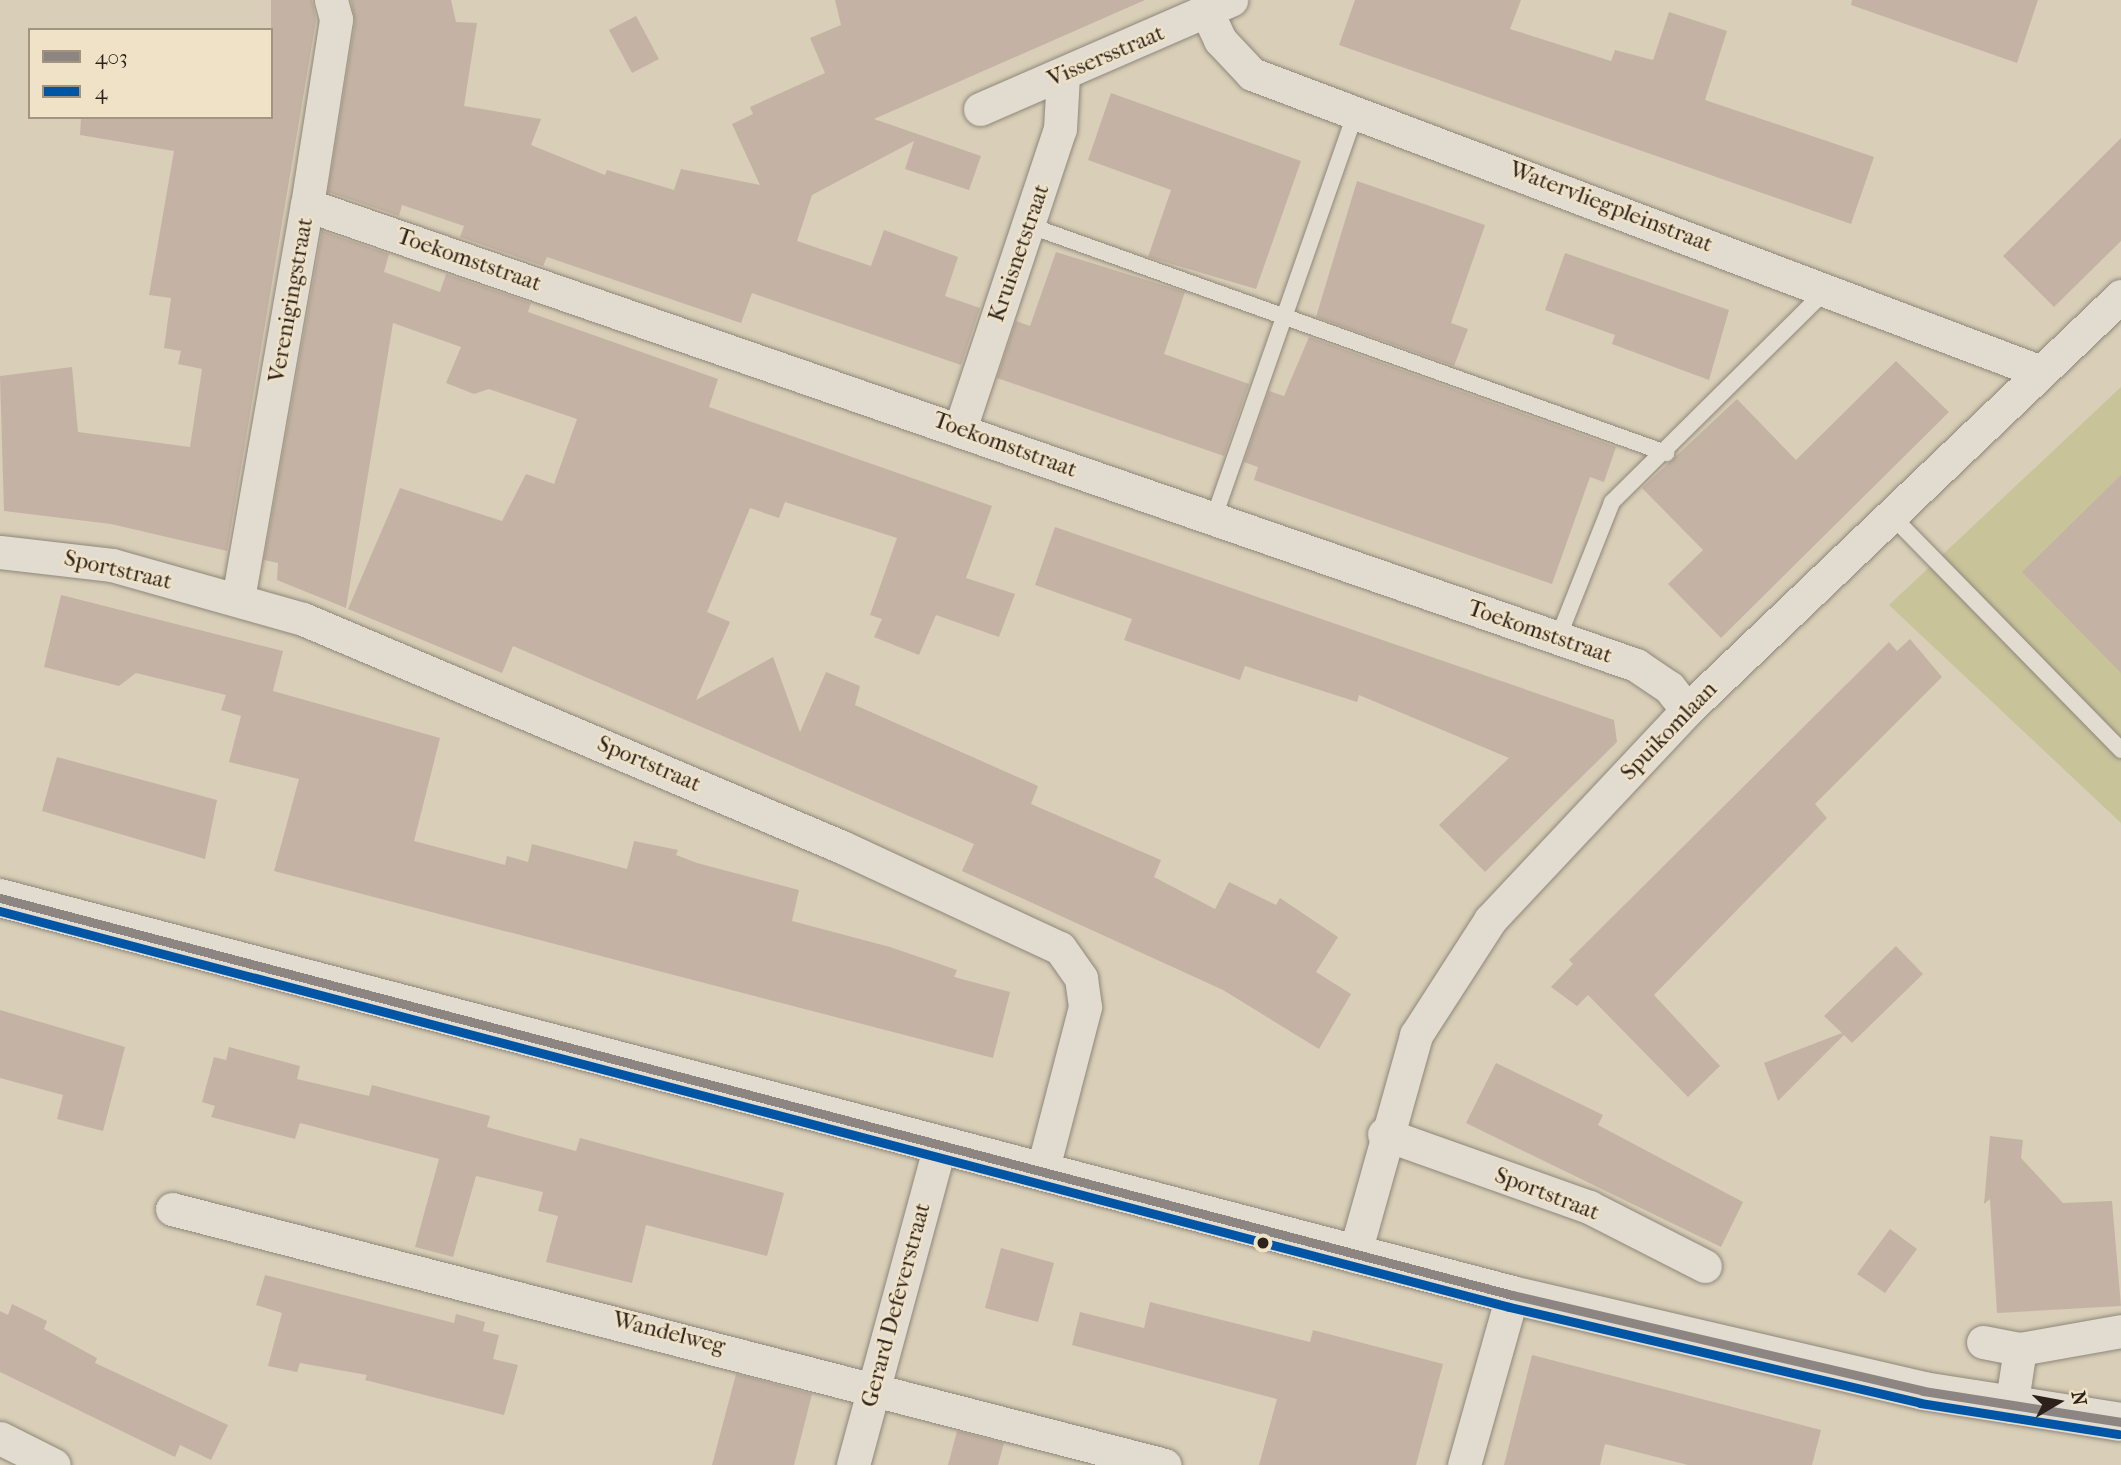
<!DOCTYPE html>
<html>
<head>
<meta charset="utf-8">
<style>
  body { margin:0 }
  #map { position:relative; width:2121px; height:1465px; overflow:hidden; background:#d9ceb7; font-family:"IM FELL French Canon",serif }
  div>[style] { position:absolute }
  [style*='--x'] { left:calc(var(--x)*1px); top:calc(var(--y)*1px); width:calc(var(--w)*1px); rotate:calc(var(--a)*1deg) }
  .green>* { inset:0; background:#c9c39a }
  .building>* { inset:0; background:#c4b3a4 }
  .roads { filter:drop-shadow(0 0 2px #8f877a) drop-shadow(0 0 2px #8f877a) }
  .lane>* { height:16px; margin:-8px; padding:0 8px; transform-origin:8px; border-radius:8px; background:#e1dbd0 }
  .street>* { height:33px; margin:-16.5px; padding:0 16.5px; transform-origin:16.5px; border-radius:16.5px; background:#e1dbd0 }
  .secondary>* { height:38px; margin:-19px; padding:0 19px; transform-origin:19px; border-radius:19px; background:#e1dbd0 }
  .bus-1>* { height:9px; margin:-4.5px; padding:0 4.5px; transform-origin:4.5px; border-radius:4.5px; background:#8c8582 }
  .bus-2>* { height:9px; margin:-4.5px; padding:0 4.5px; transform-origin:4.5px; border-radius:4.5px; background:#0056a4 }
  .dots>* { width:19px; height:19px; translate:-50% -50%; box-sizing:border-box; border:4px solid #efe2c7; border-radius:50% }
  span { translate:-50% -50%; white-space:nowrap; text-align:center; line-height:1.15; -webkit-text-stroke:5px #efe2c7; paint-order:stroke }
  .street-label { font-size:23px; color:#2d221b }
  .legend { position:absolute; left:28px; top:28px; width:245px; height:91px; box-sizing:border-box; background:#efe2c7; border:2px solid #a19582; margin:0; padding:9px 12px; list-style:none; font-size:21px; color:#2d221b }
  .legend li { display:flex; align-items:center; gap:14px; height:35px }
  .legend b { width:35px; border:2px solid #a19582 }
  .north { position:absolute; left:2023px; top:1367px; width:70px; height:70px; -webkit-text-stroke:5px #efe2c7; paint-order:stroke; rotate:80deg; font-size:19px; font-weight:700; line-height:28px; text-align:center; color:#2d221b }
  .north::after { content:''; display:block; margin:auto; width:24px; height:32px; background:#2d221b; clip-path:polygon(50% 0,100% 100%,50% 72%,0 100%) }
</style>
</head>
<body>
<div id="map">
  <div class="green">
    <div style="clip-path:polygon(2121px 387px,2121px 823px,1889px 605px)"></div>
  </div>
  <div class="building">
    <div style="clip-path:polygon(271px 0,312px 0,316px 20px,227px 551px,111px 524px,4px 511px,0 376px,72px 367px,78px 432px,190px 447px,202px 369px,178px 364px,181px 351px,164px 348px,171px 298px,149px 295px,174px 151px,80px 135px,81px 117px,271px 117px)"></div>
    <div style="clip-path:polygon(351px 0,451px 0,456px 22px,477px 23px,464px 106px,541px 119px,531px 145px,605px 175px,607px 170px,674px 190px,681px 169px,760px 185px,732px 124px,753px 114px,750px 107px,825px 73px,810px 38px,841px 25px,835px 0,1145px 0,874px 119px,981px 156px,969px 190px,905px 169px,914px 141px,812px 195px,797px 241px,871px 266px,884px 230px,958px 257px,945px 296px,980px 308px,961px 365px,752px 293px,741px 323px,547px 257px,543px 266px,460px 237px,464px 226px,402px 205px,399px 216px,328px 192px,355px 22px)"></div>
    <div style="clip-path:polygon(1355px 0,1521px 0,1510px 29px,1611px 61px,1615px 50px,1653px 60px,1669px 12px,1727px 31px,1705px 100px,1874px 157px,1851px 224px,1339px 45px)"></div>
    <div style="clip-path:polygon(1852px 0,2038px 0,2017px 63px,1851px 5px)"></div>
    <div style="clip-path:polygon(636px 16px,659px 59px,632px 73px,609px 30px)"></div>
    <div style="clip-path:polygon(1111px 93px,1301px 161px,1256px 289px,1148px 257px,1171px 190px,1088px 160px)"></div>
    <div style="clip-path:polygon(2121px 138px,2121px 241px,2054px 307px,2003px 256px)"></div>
    <div style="clip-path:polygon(1357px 181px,1485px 225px,1451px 323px,1468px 329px,1454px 366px,1316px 317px)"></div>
    <div style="clip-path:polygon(322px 231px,389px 254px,384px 272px,440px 292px,446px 274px,531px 303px,528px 312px,718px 379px,709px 407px,992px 506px,966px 578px,1015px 594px,999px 637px,936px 615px,919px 655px,874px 637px,882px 619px,870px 615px,897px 538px,785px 502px,779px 518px,750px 508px,707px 612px,730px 622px,696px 700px,773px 657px,800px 732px,826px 672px,860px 686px,855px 705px,1038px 786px,1031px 804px,1161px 860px,1154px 877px,1215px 909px,1229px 882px,1276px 905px,1280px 898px,1338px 937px,1316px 972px,1351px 994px,1319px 1049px,1223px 990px,962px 871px,974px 844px,513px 646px,502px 673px,348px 609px,400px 488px,502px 521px,526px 474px,554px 484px,577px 419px,489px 389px,474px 394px,446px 383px,461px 347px,393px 323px,346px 608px,277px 580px,278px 563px,264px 560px)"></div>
    <div style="clip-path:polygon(1056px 252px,1185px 292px,1164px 354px,1249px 384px,1224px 456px,997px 378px,1016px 321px,1030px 326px)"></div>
    <div style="clip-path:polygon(1565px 253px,1729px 310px,1709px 380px,1612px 344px,1615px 335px,1545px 310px)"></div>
    <div style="clip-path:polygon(1309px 337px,1616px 447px,1604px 482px,1590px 477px,1552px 584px,1254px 480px,1258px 467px,1244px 462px,1269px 391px,1284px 396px)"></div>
    <div style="clip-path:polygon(1896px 361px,1949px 412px,1721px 638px,1668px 584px,1703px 550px,1642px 488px,1737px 399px,1796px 460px)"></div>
    <div style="clip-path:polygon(2121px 475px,2121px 673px,2022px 572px)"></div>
    <div style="clip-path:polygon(1055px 527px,1614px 720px,1617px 742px,1485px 872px,1439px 825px,1509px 758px,1359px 695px,1357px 702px,1245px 666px,1240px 680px,1124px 640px,1132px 619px,1035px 585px)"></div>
    <div style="clip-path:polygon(61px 595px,283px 651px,273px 691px,440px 738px,414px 841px,505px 865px,507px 856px,528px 862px,532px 844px,627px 869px,634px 841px,678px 850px,676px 855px,697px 863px,799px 890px,792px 921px,890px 947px,957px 970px,954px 977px,1010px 992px,993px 1058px,274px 871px,299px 779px,229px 762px,241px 716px,221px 710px,226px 695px,136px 673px,119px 686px,44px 667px)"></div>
    <div style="clip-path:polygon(1910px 639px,1942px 677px,1815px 804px,1827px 818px,1654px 995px,1720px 1066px,1688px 1097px,1588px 995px,1577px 1006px,1551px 987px,1573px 964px,1569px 960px,1889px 642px,1897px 651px)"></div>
    <div style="clip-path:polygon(57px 757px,217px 800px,205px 859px,42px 811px)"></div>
    <div style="clip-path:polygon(1896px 946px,1923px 974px,1852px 1043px,1844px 1035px,1778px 1101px,1764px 1063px,1842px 1033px,1824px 1016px)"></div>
    <div style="clip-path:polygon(0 1010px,125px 1047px,103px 1131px,57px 1119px,63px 1095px,0 1078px)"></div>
    <div style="clip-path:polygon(229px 1047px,300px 1066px,297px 1079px,369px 1096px,372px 1085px,490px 1116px,487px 1127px,576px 1151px,580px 1138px,784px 1193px,767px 1256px,646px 1225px,632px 1283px,546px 1262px,558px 1216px,538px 1211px,543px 1192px,476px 1176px,453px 1257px,415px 1247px,439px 1159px,300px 1123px,295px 1139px,211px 1117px,215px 1106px,202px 1102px,214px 1057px,226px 1060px)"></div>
    <div style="clip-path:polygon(1496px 1063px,1603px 1115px,1598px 1125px,1743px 1202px,1721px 1247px,1466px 1123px)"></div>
    <div style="clip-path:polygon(1990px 1136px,2023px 1140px,2021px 1158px,2063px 1203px,2112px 1201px,2121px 1306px,1997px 1313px,1990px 1199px,1984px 1204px)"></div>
    <div style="clip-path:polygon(1890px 1229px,1917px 1249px,1885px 1293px,1857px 1274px)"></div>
    <div style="clip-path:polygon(1001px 1248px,1054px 1263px,1038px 1322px,985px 1308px)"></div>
    <div style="clip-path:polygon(265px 1275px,454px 1323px,456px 1314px,485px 1322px,483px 1331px,499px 1335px,493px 1359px,518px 1365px,504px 1415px,365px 1380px,367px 1375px,300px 1363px,297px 1372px,268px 1366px,282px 1313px,256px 1305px)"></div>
    <div style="clip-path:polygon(1150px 1302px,1310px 1342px,1313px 1330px,1443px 1364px,1416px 1465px,1259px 1465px,1277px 1399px,1072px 1345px,1080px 1312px,1144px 1328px)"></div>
    <div style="clip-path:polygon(12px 1304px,47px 1321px,44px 1329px,97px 1358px,95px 1363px,228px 1425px,211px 1460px,180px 1445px,175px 1457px,0 1372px,0 1311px,8px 1315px)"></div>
    <div style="clip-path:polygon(1532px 1355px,1821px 1430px,1812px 1465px,1688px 1465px,1605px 1444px,1600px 1465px,1504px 1465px)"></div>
    <div style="clip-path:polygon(736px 1374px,812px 1394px,794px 1465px,712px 1465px)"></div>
    <div style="clip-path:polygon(957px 1431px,1004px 1443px,998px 1465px,948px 1465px)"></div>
  </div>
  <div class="roads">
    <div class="lane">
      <div style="--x:1028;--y:225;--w:678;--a:19.67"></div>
      <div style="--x:1891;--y:515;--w:329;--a:45.6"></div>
      <div style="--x:1213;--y:520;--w:435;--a:-70.7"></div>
      <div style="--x:1558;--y:638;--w:146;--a:-68.3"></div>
      <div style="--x:1612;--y:502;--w:303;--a:-44.7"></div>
    </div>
    <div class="street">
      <div style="--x:1207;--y:12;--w:31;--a:65"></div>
      <div style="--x:1220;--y:40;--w:47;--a:46.7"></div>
      <div style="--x:1252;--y:74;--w:843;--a:20.69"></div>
      <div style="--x:980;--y:109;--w:274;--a:-23.5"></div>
      <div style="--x:307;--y:205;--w:1406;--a:19.09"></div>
      <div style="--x:1636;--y:665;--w:40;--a:34"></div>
      <div style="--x:1669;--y:687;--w:29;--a:52"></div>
      <div style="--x:960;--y:429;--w:316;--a:-71.6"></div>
      <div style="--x:1060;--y:129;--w:54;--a:-86.8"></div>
      <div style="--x:0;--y:552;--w:113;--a:6.6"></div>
      <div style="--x:112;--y:565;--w:198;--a:15.8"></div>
      <div style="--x:303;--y:619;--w:585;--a:22.93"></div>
      <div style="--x:842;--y:847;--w:240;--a:24.9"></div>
      <div style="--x:1060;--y:948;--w:37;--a:55"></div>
      <div style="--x:1081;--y:978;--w:29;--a:82"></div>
      <div style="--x:1085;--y:1007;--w:171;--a:104.6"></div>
      <div style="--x:238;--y:599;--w:400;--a:-80.1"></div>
      <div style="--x:307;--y:205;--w:188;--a:-81.1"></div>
      <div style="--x:336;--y:19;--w:20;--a:-105"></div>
      <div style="--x:1384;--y:1134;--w:218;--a:19.6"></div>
      <div style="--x:1589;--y:1207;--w:130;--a:27"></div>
      <div style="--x:172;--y:1209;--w:1025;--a:14.46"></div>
      <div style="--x:1354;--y:1256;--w:230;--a:-74.3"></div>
      <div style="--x:1416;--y:1035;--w:137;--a:-57.2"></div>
      <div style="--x:1490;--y:920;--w:288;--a:-46.8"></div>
      <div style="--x:1687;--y:710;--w:600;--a:-43.65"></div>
      <div style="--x:1983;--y:1342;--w:38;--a:11"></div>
      <div style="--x:2020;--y:1349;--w:103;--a:-10.1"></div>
      <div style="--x:2011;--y:1407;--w:59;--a:-81.2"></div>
      <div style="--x:0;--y:1438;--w:60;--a:26.6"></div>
      <div style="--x:853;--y:1465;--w:333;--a:-74.8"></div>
      <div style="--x:1464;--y:1465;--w:177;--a:-74.2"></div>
    </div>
    <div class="secondary">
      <div style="--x:0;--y:898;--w:1563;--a:14.71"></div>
      <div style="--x:1512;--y:1295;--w:422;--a:13.1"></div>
      <div style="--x:1923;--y:1391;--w:200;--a:8.9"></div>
    </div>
  </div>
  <div class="bus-1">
    <div style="--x:0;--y:898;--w:1563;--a:14.71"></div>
    <div style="--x:1512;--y:1295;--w:422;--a:13.1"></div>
    <div style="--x:1923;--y:1391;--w:200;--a:8.9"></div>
  </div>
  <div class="bus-2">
    <div style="--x:0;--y:911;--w:1560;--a:14.7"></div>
    <div style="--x:1509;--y:1307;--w:422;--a:13.1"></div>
    <div style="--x:1920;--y:1403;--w:201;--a:8.9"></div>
  </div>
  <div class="dots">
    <div style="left:1263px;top:1243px;background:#2d221b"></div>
  </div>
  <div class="street-label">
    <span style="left:1106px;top:56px;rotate:-23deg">Vissersstraat</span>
    <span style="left:1611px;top:207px;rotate:21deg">Watervliegpleinstraat</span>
    <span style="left:1019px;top:253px;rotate:-71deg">Kruisnetstraat</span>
    <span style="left:469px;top:260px;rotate:19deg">Toekomststraat</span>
    <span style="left:291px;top:300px;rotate:-80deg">Verenigingstraat</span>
    <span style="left:1005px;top:445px;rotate:20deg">Toekomststraat</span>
    <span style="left:118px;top:570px;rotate:13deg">Sportstraat</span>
    <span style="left:1540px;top:632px;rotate:19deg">Toekomststraat</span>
    <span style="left:1669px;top:731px;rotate:-46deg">Spuikomlaan</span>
    <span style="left:649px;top:764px;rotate:23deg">Sportstraat</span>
    <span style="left:1547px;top:1194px;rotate:21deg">Sportstraat</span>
    <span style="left:896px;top:1305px;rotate:-75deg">Gerard Defeverstraat</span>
    <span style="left:669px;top:1333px;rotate:14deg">Wandelweg</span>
  </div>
  <ul class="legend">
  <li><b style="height:9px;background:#8c8582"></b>403</li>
  <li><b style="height:9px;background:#0056a4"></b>4</li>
  </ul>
  <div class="north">N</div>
</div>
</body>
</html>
